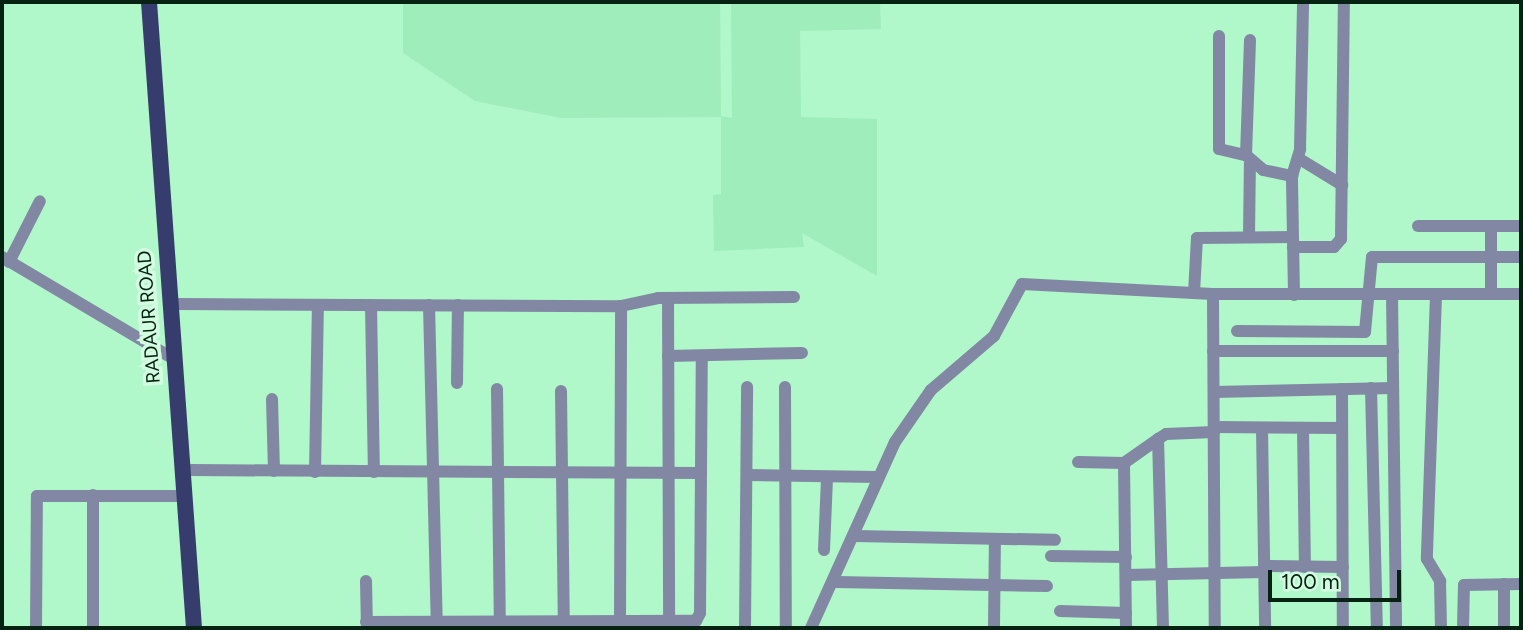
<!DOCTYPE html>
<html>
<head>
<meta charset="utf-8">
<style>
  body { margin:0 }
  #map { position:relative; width:1523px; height:630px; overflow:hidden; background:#b0f7c9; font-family:Figtree,sans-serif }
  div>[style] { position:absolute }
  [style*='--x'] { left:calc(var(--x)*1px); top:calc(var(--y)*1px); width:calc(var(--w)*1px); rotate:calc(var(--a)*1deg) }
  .built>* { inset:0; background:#9fedbb }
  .minor>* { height:12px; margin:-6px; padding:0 6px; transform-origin:6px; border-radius:6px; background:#8288a4 }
  .major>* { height:16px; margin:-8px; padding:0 8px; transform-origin:8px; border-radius:8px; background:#363d6c }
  span { translate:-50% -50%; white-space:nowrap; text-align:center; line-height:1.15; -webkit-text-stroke:7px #d3fde1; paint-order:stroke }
  .street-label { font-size:19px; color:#052212 }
  .frame { position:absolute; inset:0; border:4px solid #052212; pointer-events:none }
  .scale { position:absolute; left:1268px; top:570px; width:133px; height:32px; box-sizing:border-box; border:4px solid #052212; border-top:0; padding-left:9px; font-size:21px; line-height:24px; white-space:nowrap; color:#052212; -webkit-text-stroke:5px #d3fde1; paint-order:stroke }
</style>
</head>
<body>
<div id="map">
  <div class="built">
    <div style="clip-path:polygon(403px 2px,720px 2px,721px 116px,732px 118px,731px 2px,880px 2px,881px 29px,800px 31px,801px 117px,877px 119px,877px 276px,802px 233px,804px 247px,714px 251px,713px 195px,721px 194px,721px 117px,561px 118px,475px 101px,403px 53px)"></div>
  </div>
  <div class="minor">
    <div style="--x:1219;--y:36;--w:113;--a:90"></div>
    <div style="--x:1219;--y:149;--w:28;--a:13"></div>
    <div style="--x:1246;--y:155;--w:23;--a:41"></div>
    <div style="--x:1263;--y:170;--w:30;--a:12"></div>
    <div style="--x:1246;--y:155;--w:115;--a:-88"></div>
    <div style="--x:1298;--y:158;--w:52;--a:31.5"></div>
    <div style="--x:1418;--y:226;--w:103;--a:0"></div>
    <div style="--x:1249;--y:237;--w:77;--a:-89.3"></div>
    <div style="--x:1293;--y:247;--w:41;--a:0"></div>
    <div style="--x:1334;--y:247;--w:11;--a:-49"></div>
    <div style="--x:1341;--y:239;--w:237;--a:-89.3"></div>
    <div style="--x:2;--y:257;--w:198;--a:30.7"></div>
    <div style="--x:9;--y:262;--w:68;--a:-63.1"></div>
    <div style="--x:1194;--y:293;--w:55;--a:-86.9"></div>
    <div style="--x:1197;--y:238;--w:96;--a:-0.6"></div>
    <div style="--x:1213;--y:294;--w:334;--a:89.7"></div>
    <div style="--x:1392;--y:294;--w:334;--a:89.3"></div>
    <div style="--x:1491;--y:294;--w:68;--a:-90"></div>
    <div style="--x:1294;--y:295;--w:119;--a:-91"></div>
    <div style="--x:1292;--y:176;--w:28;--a:-73"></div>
    <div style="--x:1300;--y:149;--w:147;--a:-88.8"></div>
    <div style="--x:1436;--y:295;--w:264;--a:92"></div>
    <div style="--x:1427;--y:559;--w:26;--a:59"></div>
    <div style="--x:1440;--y:581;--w:47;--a:88.8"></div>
    <div style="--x:668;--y:298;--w:322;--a:89.8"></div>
    <div style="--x:179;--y:304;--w:442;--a:0.3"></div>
    <div style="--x:621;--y:306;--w:38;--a:-12"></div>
    <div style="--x:658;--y:298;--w:136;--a:-0.4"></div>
    <div style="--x:371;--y:305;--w:167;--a:89"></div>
    <div style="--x:429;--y:305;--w:318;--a:88.6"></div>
    <div style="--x:1237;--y:331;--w:128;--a:0.4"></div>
    <div style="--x:1365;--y:332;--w:75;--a:-84.7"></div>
    <div style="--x:1372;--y:257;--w:149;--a:0"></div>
    <div style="--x:1213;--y:351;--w:180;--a:0"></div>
    <div style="--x:668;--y:356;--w:134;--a:-1.3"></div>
    <div style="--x:457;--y:383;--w:78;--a:-89.3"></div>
    <div style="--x:785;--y:387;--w:241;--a:89.8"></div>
    <div style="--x:1371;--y:388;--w:240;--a:88.6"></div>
    <div style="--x:497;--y:389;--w:234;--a:89.3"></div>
    <div style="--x:1342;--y:389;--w:239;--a:89.8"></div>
    <div style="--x:561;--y:391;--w:232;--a:89.3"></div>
    <div style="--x:1214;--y:392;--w:179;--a:-1.3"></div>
    <div style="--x:272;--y:399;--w:72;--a:88.4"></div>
    <div style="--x:1214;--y:427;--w:128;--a:0.4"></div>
    <div style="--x:1262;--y:428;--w:200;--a:89.1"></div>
    <div style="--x:1303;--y:428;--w:139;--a:89.2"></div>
    <div style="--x:1078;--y:462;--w:46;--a:1.2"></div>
    <div style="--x:1124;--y:463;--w:42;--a:-35.2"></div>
    <div style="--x:1124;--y:463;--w:165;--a:89.3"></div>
    <div style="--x:191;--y:470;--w:510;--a:0.34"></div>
    <div style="--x:315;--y:472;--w:167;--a:-89"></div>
    <div style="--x:749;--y:475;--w:129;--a:0.9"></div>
    <div style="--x:855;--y:536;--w:200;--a:1.1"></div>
    <div style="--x:824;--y:550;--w:72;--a:-87.6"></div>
    <div style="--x:1051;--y:556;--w:75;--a:0.8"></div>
    <div style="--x:1264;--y:566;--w:79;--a:0.7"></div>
    <div style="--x:1126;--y:575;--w:138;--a:-1.2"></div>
    <div style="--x:366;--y:581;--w:47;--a:88.8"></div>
    <div style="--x:836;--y:582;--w:211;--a:1.1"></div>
    <div style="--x:1504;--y:584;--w:44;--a:90"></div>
    <div style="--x:1060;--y:611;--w:66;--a:1.7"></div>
    <div style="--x:620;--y:621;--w:315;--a:-89.8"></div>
    <div style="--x:366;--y:622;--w:330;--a:-0.2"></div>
    <div style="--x:696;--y:621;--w:9;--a:-63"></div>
    <div style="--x:700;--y:613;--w:257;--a:-89.6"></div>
    <div style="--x:36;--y:628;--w:132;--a:-89.6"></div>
    <div style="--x:37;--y:496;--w:148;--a:0"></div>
    <div style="--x:93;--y:628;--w:133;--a:-90"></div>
    <div style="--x:745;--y:628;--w:241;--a:-89.5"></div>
    <div style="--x:811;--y:628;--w:204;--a:-65.7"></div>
    <div style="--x:895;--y:442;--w:63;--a:-55.3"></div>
    <div style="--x:931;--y:390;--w:83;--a:-40.6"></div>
    <div style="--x:994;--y:336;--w:59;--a:-61.7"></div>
    <div style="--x:1022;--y:284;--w:191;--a:3"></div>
    <div style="--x:1213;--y:294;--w:308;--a:0"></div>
    <div style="--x:994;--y:628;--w:89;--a:-89.4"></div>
    <div style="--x:1163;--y:628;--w:189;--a:-91.5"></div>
    <div style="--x:1158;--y:439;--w:9;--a:-32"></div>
    <div style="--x:1166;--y:434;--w:48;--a:-2.4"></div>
    <div style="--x:1463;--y:628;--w:43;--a:-88.7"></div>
    <div style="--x:1464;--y:585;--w:57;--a:-1"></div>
  </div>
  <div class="major">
    <div style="--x:149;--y:2;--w:628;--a:85.89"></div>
  </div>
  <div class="street-label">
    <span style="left:149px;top:317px;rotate:-94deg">RADAUR ROAD</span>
  </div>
  <div class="frame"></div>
  <div class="scale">100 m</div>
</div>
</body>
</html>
